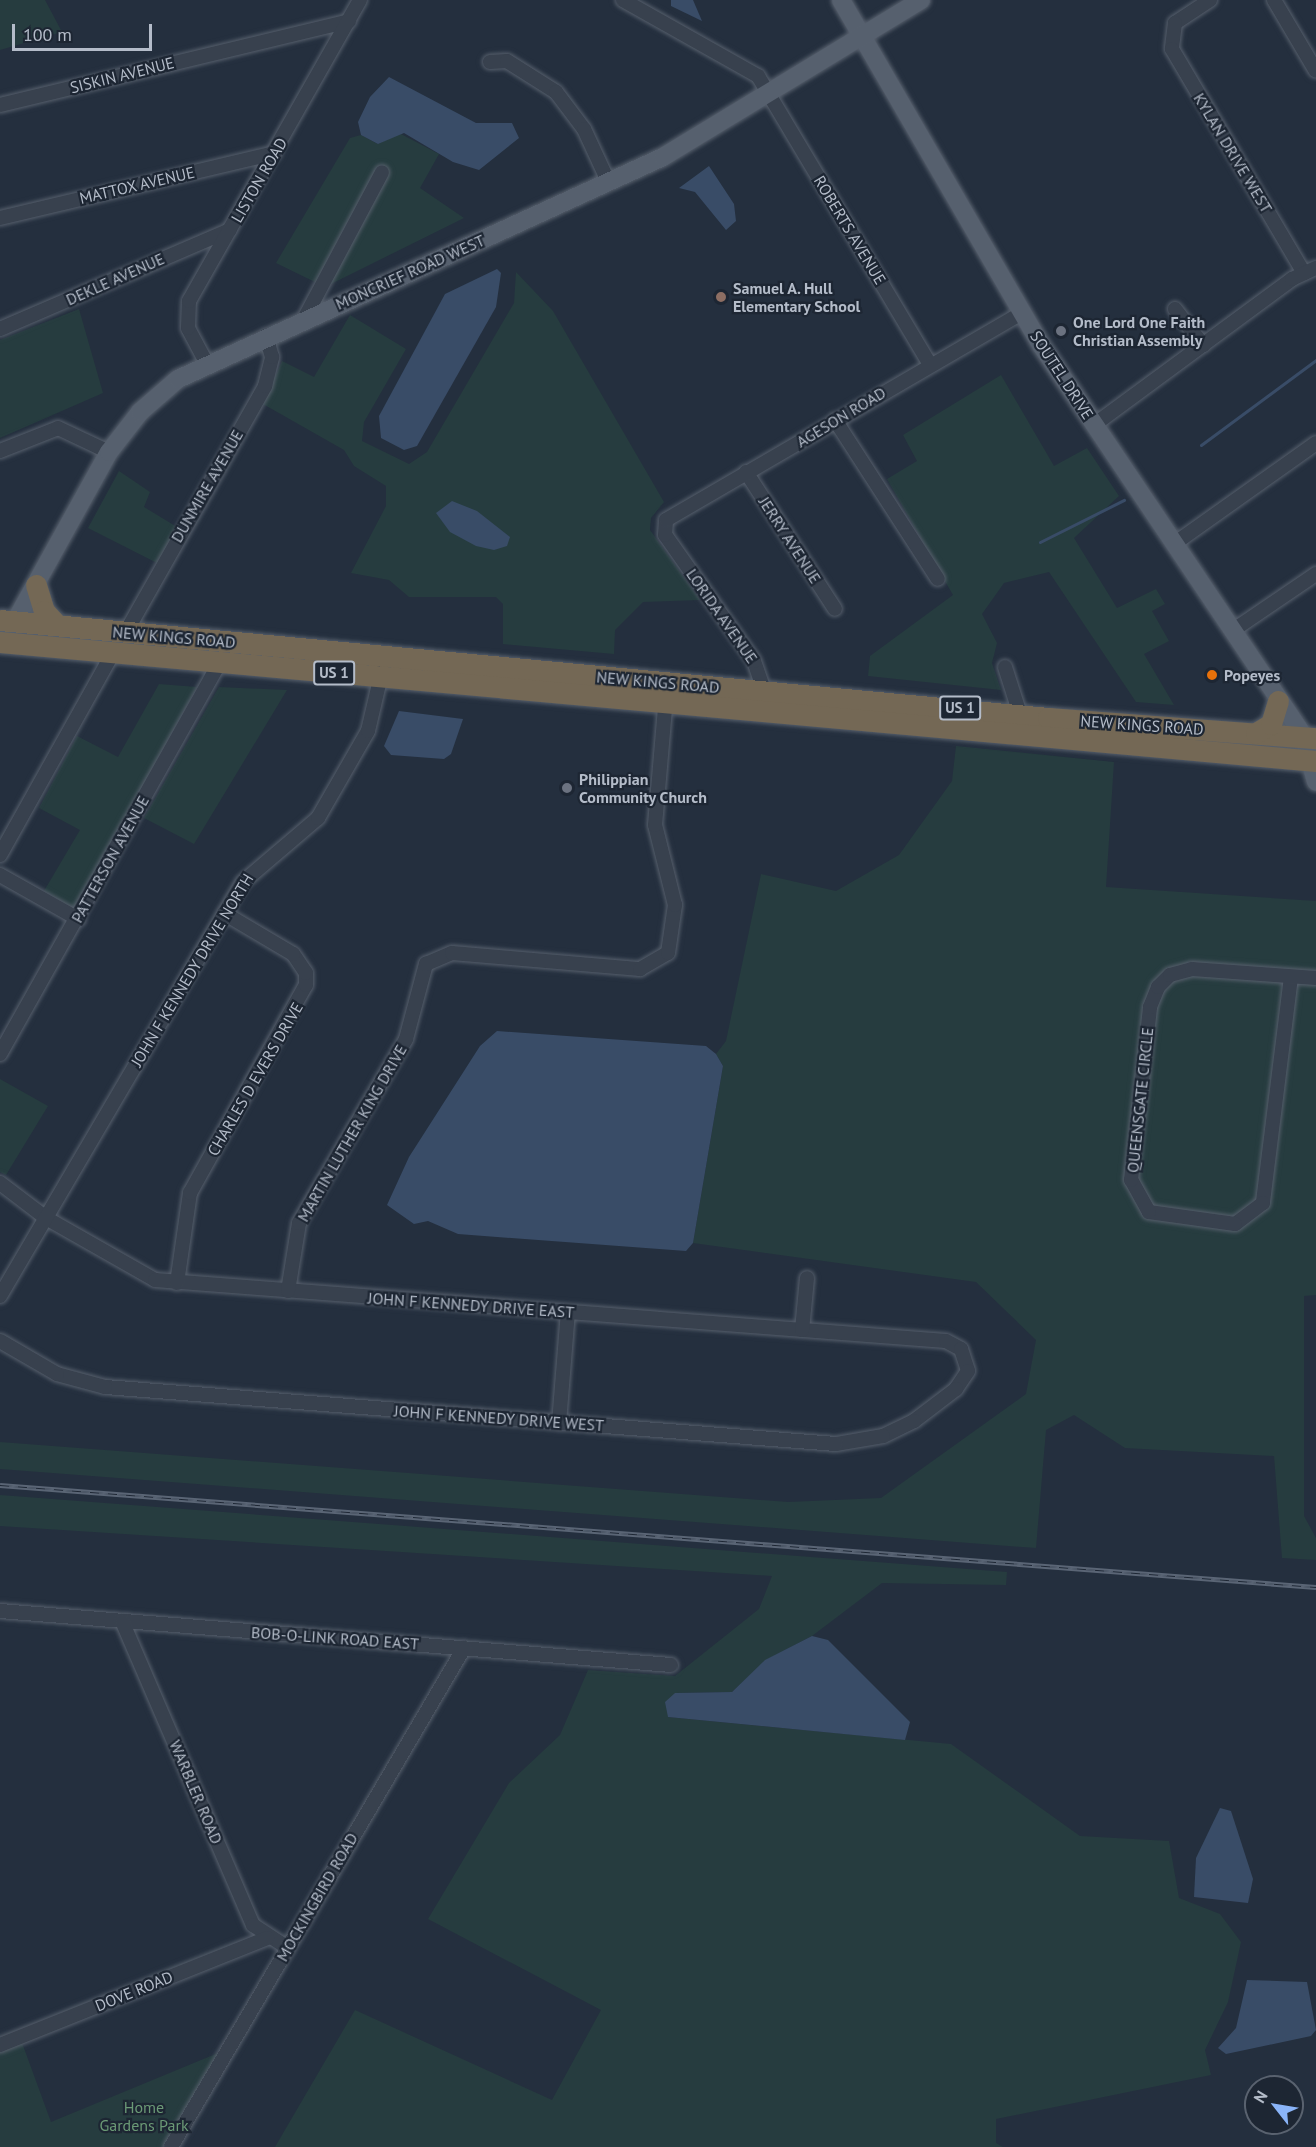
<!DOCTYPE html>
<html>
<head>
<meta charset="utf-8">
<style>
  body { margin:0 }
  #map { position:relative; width:1316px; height:2147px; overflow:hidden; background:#242f3e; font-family:"PT Sans",sans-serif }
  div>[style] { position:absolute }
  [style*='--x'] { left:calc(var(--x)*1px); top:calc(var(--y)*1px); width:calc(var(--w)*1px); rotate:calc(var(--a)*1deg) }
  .green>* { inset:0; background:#263c3f }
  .water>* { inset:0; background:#394c67 }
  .stream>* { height:3px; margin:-1.5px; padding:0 1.5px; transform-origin:1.5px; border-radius:1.5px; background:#394c67 }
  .roads { filter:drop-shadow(0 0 2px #565f6c) drop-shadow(0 0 2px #565f6c) }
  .minor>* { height:14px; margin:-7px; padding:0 7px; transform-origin:7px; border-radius:7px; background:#38414e }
  .major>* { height:18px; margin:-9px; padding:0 9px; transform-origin:9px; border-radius:9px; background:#56606e }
  .highway>* { height:21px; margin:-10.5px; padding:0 10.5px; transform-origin:10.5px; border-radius:10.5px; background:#746855 }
  .rail>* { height:5px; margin-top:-2.5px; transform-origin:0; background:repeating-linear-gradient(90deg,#1d2633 0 9px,#5a6575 0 18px); box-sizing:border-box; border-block:2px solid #5a6575 }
  .dots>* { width:16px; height:16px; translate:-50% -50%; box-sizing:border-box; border:3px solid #1d2633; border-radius:50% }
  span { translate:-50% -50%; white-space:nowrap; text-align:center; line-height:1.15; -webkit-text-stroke:4.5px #1d2633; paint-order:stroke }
  .shield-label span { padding:2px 4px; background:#1d2633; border:2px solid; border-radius:4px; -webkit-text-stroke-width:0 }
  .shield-label { font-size:15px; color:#b4bcc9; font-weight:700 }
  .street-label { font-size:16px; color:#b4bcc9 }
  .poi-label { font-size:16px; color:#b4bcc9; font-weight:700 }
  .left { translate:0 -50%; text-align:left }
  .park-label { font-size:16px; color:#6b9a76 }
  .north { position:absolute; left:1244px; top:2075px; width:60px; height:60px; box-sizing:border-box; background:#1d2633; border:2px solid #59626f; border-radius:50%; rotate:301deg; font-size:16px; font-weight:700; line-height:24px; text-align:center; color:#b4bcc9 }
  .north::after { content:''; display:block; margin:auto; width:21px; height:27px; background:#8ab4f8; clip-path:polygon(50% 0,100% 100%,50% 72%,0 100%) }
  .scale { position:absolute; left:12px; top:24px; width:140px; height:27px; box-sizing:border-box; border:3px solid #b4bcc9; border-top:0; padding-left:8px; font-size:18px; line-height:21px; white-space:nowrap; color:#b4bcc9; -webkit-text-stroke:4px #1d2633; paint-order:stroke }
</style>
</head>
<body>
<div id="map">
  <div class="green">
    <div style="clip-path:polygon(0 0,45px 0,62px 32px,0 50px)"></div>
    <div style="clip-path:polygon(399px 133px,439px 154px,420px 188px,464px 218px,325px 287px,276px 263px,350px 138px,361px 135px,378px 144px)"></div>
    <div style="clip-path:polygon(516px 272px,553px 311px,664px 502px,651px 518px,650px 530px,700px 600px,643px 602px,615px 630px,614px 654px,503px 644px,503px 604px,496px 597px,409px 597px,389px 580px,351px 573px,386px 506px,386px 486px,354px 466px,344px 450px,263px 404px,282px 361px,314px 377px,350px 315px,406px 349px,364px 422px,362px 441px,409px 464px,427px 452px,514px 303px)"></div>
    <div style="clip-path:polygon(79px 309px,103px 393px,0 438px,0 340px)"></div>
    <div style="clip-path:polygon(1001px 375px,1054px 466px,1087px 448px,1119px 496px,1074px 538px,1117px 608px,1156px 589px,1165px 604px,1152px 611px,1169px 641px,1144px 654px,1174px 705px,1136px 702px,1049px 572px,1004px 583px,982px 614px,997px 643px,992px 663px,1001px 690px,868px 676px,870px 656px,953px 595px,887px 479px,917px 461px,903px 435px)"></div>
    <div style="clip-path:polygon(119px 471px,150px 492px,144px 507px,177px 527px,157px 563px,88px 528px)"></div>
    <div style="clip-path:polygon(159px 684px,197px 687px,75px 909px,44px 891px,80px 830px,39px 808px,77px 736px,118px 757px)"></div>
    <div style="clip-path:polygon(219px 687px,287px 690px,194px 844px,144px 818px)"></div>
    <div style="clip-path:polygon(956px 746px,1114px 762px,1106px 887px,1316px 901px,1316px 1295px,1304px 1296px,1304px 1516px,1316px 1538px,1316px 1560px,1282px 1558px,1274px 1456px,1125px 1448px,1074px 1415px,1046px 1430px,1036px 1548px,0 1469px,0 1442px,788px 1502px,881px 1498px,1026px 1394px,1036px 1340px,976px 1282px,693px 1243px,723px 1066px,716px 1054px,726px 1041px,761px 874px,836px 891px,899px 855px,952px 781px)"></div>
    <div style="clip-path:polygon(0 1079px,48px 1106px,6px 1175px,0 1172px)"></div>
    <div style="clip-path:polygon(0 1495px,1007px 1572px,1006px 1585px,882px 1583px,812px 1636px,766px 1660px,732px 1692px,675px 1693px,668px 1717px,951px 1744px,1080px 1836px,1169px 1841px,1179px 1898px,1220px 1914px,1241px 1942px,1228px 2002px,1205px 2050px,1211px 2075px,996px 2119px,996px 2143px,1003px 2147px,275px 2147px,355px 2010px,552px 2100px,601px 2010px,428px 1919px,509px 1783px,560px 1735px,588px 1670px,675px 1676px,759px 1609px,772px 1576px,0 1526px)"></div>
    <div style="clip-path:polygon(21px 2040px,51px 2122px,218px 2053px,163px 2147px,0 2147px,0 2049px)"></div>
  </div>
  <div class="water">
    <div style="clip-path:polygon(671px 0,693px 0,702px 21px,671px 6px)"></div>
    <div style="clip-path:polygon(389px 77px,476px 123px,512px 123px,519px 138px,479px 170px,453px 162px,404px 133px,378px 144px,361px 135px,358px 122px,370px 97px)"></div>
    <div style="clip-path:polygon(709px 166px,734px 204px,736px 221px,726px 230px,695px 192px,679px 188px)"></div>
    <div style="clip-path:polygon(497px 269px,501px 273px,496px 307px,417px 446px,404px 450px,381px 438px,379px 416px,445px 294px)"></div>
    <div style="clip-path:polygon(452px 501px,477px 511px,510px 537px,507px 546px,494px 550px,476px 546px,450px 532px,436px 513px)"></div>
    <div style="clip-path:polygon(399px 711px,463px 719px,451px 754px,444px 759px,391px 755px,384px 746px)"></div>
    <div style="clip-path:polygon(497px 1031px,706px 1046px,716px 1054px,723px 1066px,693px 1243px,686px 1251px,458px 1234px,428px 1221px,414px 1224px,387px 1205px,409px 1157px,480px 1046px)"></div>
    <div style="clip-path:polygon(812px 1636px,828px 1640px,910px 1722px,905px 1740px,668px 1717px,665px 1702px,675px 1693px,732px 1692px,765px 1660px)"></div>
    <div style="clip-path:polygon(1220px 1808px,1231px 1811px,1253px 1879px,1248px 1903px,1194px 1897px,1196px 1858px)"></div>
    <div style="clip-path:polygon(1247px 1980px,1307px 1982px,1316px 2030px,1311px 2036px,1226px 2054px,1218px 2048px,1236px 2028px)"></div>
  </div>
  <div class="stream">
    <div style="--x:1201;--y:445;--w:143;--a:-36.5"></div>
    <div style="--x:1040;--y:542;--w:94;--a:-26.6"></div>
  </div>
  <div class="roads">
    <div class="minor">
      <div style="--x:623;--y:0;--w:155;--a:29.4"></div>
      <div style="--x:758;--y:76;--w:336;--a:59.2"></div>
      <div style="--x:1210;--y:0;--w:42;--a:146.7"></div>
      <div style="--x:1175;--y:23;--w:26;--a:97"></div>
      <div style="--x:1172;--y:49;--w:260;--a:59.5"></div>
      <div style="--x:1274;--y:0;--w:82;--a:59.4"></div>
      <div style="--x:490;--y:62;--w:17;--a:-3"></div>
      <div style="--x:507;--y:61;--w:58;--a:32.3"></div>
      <div style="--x:556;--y:92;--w:46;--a:52.9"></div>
      <div style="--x:584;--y:129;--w:60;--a:65.2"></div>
      <div style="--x:0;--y:105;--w:359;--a:-13.5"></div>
      <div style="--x:0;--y:218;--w:282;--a:-13.3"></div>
      <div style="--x:1175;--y:309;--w:46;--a:52.1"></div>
      <div style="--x:304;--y:319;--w:166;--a:-62"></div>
      <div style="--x:0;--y:329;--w:250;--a:-23.3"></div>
      <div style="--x:206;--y:362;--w:38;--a:-118"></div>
      <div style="--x:188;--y:328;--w:27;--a:-88"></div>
      <div style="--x:189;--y:301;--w:346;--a:-60.4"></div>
      <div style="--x:835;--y:420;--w:189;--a:57.1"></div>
      <div style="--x:1094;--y:425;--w:246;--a:-36.4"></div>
      <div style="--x:1292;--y:279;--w:26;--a:-25"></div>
      <div style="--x:0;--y:451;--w:62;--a:-21.6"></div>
      <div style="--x:58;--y:428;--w:56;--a:25.2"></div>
      <div style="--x:746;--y:472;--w:163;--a:57"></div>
      <div style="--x:1174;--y:544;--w:174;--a:-35.4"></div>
      <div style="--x:1232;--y:631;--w:102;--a:-34.2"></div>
      <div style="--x:126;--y:632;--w:283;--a:-60.5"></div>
      <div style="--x:265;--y:386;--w:30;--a:-76"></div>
      <div style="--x:272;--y:357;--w:22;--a:-106"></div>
      <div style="--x:1005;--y:667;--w:49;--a:72.3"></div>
      <div style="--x:767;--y:699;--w:40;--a:-108.9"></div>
      <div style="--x:754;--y:661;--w:154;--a:-125.2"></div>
      <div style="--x:665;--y:535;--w:15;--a:-86"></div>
      <div style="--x:666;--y:520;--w:411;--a:-30.2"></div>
      <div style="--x:0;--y:855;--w:231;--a:-60.8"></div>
      <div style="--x:0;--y:875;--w:90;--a:29.4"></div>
      <div style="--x:1291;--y:977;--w:228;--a:97.1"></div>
      <div style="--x:1263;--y:1203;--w:35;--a:143"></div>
      <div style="--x:1235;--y:1224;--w:87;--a:-172.1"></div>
      <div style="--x:1149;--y:1212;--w:37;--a:-119"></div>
      <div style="--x:1131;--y:1180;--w:174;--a:-83.7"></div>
      <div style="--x:1150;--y:1007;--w:22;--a:-68"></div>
      <div style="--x:1158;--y:987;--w:17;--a:-45"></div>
      <div style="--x:1170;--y:975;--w:23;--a:-15"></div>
      <div style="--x:1192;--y:969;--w:124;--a:4.2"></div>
      <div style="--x:0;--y:1054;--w:448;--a:-60.7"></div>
      <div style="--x:0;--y:1183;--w:58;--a:37.3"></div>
      <div style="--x:46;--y:1218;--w:125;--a:29.6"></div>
      <div style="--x:155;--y:1280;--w:793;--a:4.41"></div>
      <div style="--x:946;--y:1341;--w:17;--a:28"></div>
      <div style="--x:961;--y:1349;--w:23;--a:72"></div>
      <div style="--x:968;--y:1371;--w:22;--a:124"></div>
      <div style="--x:956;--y:1389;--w:53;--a:142.7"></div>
      <div style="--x:914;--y:1421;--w:34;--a:154"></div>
      <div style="--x:883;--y:1436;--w:48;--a:170.3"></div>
      <div style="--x:836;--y:1444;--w:733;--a:-175.54"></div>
      <div style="--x:105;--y:1387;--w:50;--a:-164.8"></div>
      <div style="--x:57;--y:1374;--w:66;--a:-149.9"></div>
      <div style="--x:177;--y:1283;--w:91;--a:-81.8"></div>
      <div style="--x:190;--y:1193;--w:238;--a:-60.9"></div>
      <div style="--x:306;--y:985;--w:12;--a:-90"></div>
      <div style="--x:306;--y:973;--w:23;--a:-124"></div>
      <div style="--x:293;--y:954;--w:80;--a:-149.3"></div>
      <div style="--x:288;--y:1291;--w:69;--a:-80.8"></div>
      <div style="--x:299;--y:1223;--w:213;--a:-59.8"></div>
      <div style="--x:406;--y:1039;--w:78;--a:-75.1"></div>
      <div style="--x:426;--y:964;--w:28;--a:-23"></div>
      <div style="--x:452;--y:953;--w:189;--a:4.9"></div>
      <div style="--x:640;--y:969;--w:32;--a:-30"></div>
      <div style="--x:668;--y:953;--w:49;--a:-81.7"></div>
      <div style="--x:675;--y:905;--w:82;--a:-104"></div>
      <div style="--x:655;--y:825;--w:129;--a:-85.1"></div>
      <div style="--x:0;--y:1296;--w:480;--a:-59.6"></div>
      <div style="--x:243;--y:882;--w:99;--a:-40.5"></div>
      <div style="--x:318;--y:818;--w:100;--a:-60.1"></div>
      <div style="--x:368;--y:731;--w:62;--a:-76.9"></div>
      <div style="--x:802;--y:1330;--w:52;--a:-84.5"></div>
      <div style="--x:559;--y:1423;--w:111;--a:-85.4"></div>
      <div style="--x:0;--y:1611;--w:673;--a:4.6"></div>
      <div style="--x:122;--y:1621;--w:331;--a:66.7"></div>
      <div style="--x:253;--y:1925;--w:42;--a:33.3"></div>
      <div style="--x:0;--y:2045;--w:288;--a:-21.8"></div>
      <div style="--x:171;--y:2147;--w:579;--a:-59.58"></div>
    </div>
    <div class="major">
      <div style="--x:841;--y:0;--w:399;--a:59.9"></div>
      <div style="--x:1041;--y:345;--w:494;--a:56.1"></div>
      <div style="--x:3;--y:643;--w:218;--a:-61"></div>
      <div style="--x:109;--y:452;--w:51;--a:-52.2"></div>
      <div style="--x:140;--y:412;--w:50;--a:-41"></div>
      <div style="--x:178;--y:379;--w:533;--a:-24.6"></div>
      <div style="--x:663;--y:157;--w:302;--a:-31.3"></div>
      <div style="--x:1306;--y:747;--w:36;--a:74"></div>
    </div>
    <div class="highway">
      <div style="--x:36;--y:585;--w:27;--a:73"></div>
      <div style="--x:44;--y:611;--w:19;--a:47"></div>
      <div style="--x:0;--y:620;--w:1053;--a:5.34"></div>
      <div style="--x:1048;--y:718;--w:269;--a:4.3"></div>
      <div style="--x:0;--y:642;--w:1321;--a:5.17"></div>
      <div style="--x:1256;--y:733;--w:17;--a:-31"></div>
      <div style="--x:1271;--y:724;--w:24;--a:-73"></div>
    </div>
  </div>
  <div class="rail">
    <div style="--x:0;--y:1485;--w:1320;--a:4.43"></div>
  </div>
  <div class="dots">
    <div style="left:721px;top:297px;background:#8d6e63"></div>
    <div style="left:1061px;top:331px;background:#6b7280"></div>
    <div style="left:1212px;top:675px;background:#e8710a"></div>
    <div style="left:567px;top:788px;background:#6b7280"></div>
  </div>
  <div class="shield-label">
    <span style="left:334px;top:673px">US 1</span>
    <span style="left:960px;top:708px">US 1</span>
  </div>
  <div class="street-label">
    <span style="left:122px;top:75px;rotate:-14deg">SISKIN AVENUE</span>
    <span style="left:1233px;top:153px;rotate:59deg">KYLAN DRIVE WEST</span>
    <span style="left:259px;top:180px;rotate:-60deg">LISTON ROAD</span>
    <span style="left:137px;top:185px;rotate:-13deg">MATTOX AVENUE</span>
    <span style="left:850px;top:230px;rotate:59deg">ROBERTS AVENUE</span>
    <span style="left:410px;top:272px;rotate:-24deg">MONCRIEF ROAD WEST</span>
    <span style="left:115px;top:279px;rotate:-24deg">DEKLE AVENUE</span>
    <span style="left:1062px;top:375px;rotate:57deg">SOUTEL DRIVE</span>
    <span style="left:841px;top:417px;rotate:-31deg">AGESON ROAD</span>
    <span style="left:207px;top:486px;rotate:-60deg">DUNMIRE AVENUE</span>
    <span style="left:790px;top:540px;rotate:57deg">JERRY AVENUE</span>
    <span style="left:722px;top:616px;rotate:55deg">LORIDA AVENUE</span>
    <span style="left:174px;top:637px;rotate:5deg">NEW KINGS ROAD</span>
    <span style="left:658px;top:682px;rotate:5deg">NEW KINGS ROAD</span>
    <span style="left:1142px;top:725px;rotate:4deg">NEW KINGS ROAD</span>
    <span style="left:110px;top:859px;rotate:-61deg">PATTERSON AVENUE</span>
    <span style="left:192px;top:970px;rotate:-59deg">JOHN F KENNEDY DRIVE NORTH</span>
    <span style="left:255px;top:1079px;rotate:-60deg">CHARLES D EVERS DRIVE</span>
    <span style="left:1140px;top:1100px;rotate:-84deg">QUEENSGATE CIRCLE</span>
    <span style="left:352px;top:1133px;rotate:-60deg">MARTIN LUTHER KING DRIVE</span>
    <span style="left:471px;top:1305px;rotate:4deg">JOHN F KENNEDY DRIVE EAST</span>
    <span style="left:499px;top:1418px;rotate:4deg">JOHN F KENNEDY DRIVE WEST</span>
    <span style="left:335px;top:1638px;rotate:4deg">BOB-O-LINK ROAD EAST</span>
    <span style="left:196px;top:1792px;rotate:67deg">WARBLER ROAD</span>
    <span style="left:317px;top:1897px;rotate:-60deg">MOCKINGBIRD ROAD</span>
    <span style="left:134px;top:1991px;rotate:-22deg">DOVE ROAD</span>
  </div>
  <div class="poi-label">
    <span class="left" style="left:733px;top:297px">Samuel A. Hull<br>Elementary School</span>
    <span class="left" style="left:1073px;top:331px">One Lord One Faith<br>Christian Assembly</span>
    <span class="left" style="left:1224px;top:675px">Popeyes</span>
    <span class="left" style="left:579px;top:788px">Philippian<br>Community Church</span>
  </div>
  <div class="park-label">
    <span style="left:144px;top:2116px">Home<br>Gardens Park</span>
  </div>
  <div class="north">N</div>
  <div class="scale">100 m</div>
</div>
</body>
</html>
